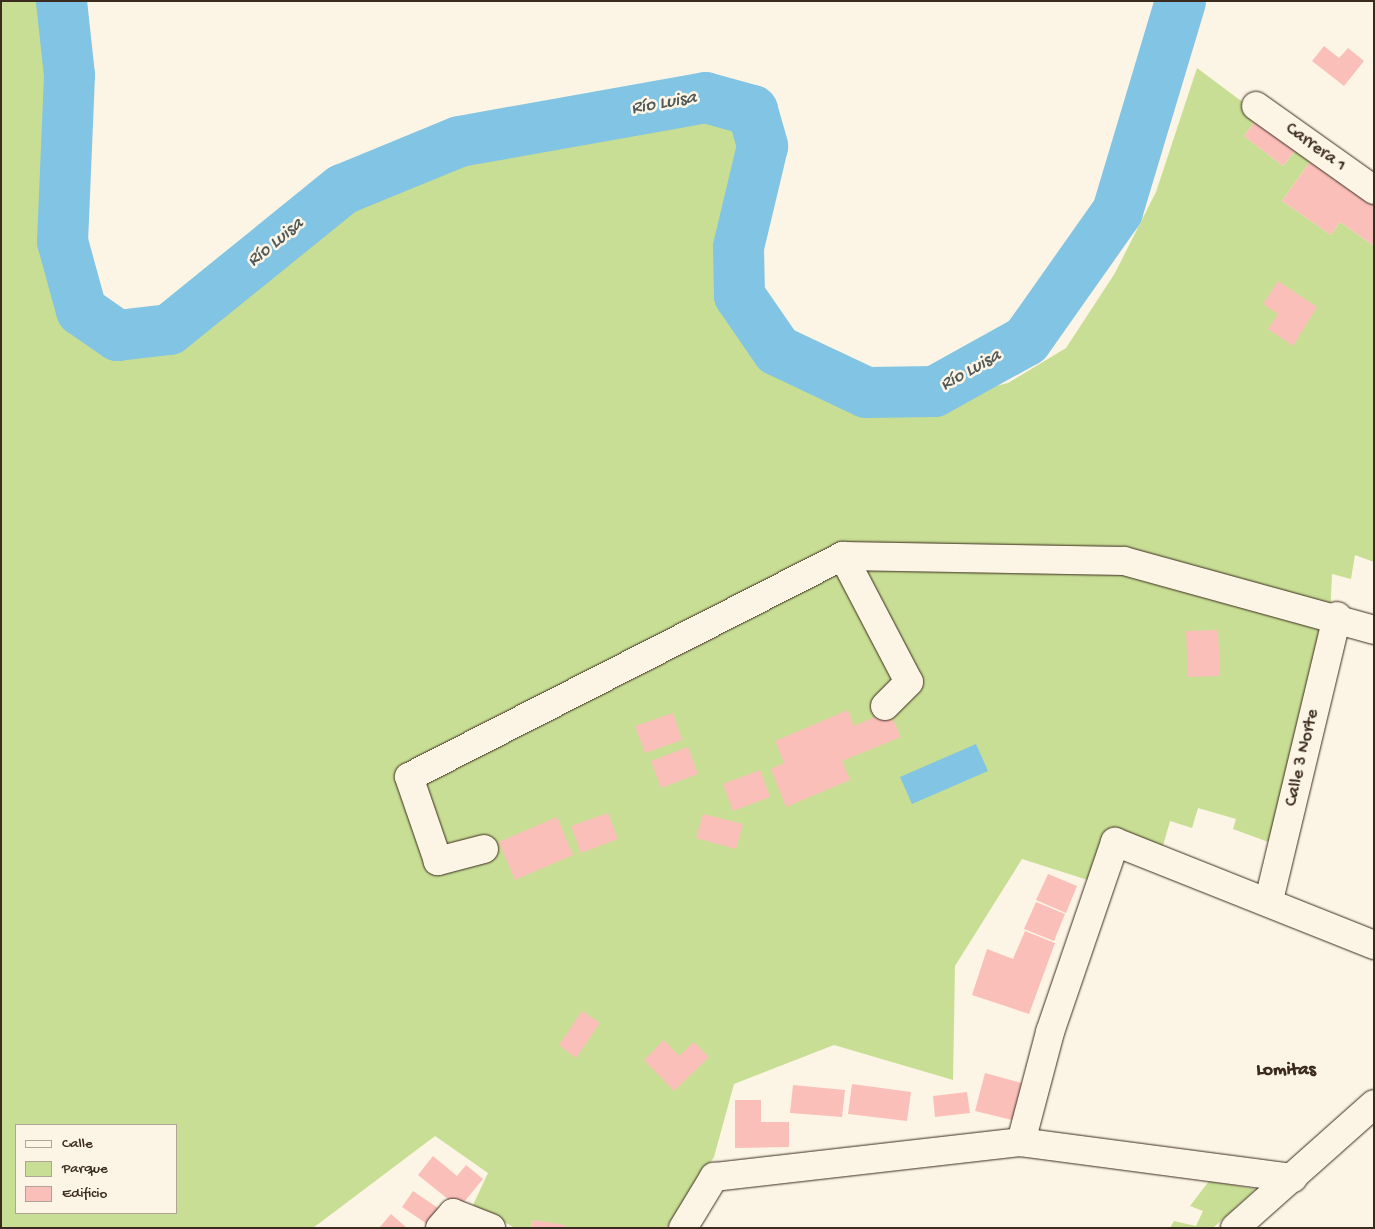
<!DOCTYPE html>
<html>
<head>
<meta charset="utf-8">
<style>
  body { margin:0 }
  #map { position:relative; width:1375px; height:1229px; overflow:hidden; background:#fcf5e5; font-family:"Gochi Hand",sans-serif }
  div>[style] { position:absolute }
  [style*='--x'] { left:calc(var(--x)*1px); top:calc(var(--y)*1px); width:calc(var(--w)*1px); rotate:calc(var(--a)*1deg) }
  .green>* { inset:0; background:#c8de94 }
  .water>* { inset:0; background:#82c4e3 }
  .river>* { height:51px; margin:-25.5px; padding:0 25.5px; transform-origin:25.5px; border-radius:25.5px; background:#82c4e3 }
  .building>* { inset:0; background:#fbbfb9 }
  .roads { filter:drop-shadow(0 0 1px #3b2a1e) drop-shadow(0 0 1px #3b2a1e) }
  .minor>* { height:28px; margin:-14px; padding:0 14px; transform-origin:14px; border-radius:14px; background:#fcf5e5 }
  span { translate:-50% -50%; white-space:nowrap; text-align:center; line-height:1.15; -webkit-text-stroke:5px #fcf5e5; paint-order:stroke }
  .street-label { font-size:18px; color:#3b2a1e }
  .water-label { font-size:19px; color:#505859; font-style:italic }
  .neighbourhood-label { font-size:19px; color:#3b2a1e; font-weight:700 }
  .frame { position:absolute; inset:0; border:2px solid #3b2a1e; pointer-events:none }
  .legend { position:absolute; left:15px; top:1124px; width:162px; height:90px; box-sizing:border-box; background:#fcf5e5; border:1px solid #afa495; margin:0; padding:6px 9px; list-style:none; font-size:15px; color:#3b2a1e }
  .legend li { display:flex; align-items:center; gap:10px; height:25px }
  .legend b { width:25px; border:1px solid #afa495 }
</style>
</head>
<body>
<div id="map">
  <div class="green">
    <div style="clip-path:polygon(evenodd,1px 1px,51px 1px,59px 72px,51px 247px,72px 322px,126px 351px,179px 340px,346px 200px,459px 148px,706px 102px,744px 118px,753px 148px,732px 249px,735px 300px,771px 358px,860px 401px,938px 400px,1008px 383px,1066px 348px,1115px 273px,1156px 192px,1197px 68px,1260px 115px,1244px 136px,1283px 166px,1300px 145px,1314px 156px,1282px 201px,1331px 235px,1340px 222px,1374px 246px,1374px 562px,1355px 555px,1351px 579px,1332px 574px,1330px 620px,1271px 843px,1233px 829px,1236px 819px,1198px 808px,1192px 828px,1170px 821px,1161px 853px,1112px 836px,1094px 882px,1022px 859px,955px 966px,953px 1080px,834px 1045px,734px 1084px,714px 1157px,666px 1228px,565px 1228px,533px 1220px,531px 1228px,515px 1228px,473px 1205px,488px 1173px,435px 1136px,313px 1228px,1px 1228px,1px 1px,16px 1125px,176px 1125px,176px 1213px,16px 1213px,16px 1125px)"></div>
    <div style="clip-path:polygon(1209px 1181px,1256px 1189px,1213px 1228px,1170px 1228px,1174px 1221px,1196px 1226px,1203px 1211px,1190px 1206px)"></div>
  </div>
  <div class="water">
    <div style="clip-path:polygon(976px 744px,988px 771px,912px 804px,900px 777px)"></div>
  </div>
  <div class="river">
    <div style="--x:61;--y:1;--w:74;--a:83.8"></div>
    <div style="--x:69;--y:75;--w:166;--a:92.4"></div>
    <div style="--x:62;--y:241;--w:72;--a:74.6"></div>
    <div style="--x:81;--y:310;--w:44;--a:34.8"></div>
    <div style="--x:117;--y:335;--w:52;--a:-6.6"></div>
    <div style="--x:169;--y:329;--w:223;--a:-39"></div>
    <div style="--x:342;--y:189;--w:126;--a:-22.3"></div>
    <div style="--x:459;--y:141;--w:250;--a:-10.1"></div>
    <div style="--x:705;--y:97;--w:49;--a:15.5"></div>
    <div style="--x:752;--y:110;--w:37;--a:74"></div>
    <div style="--x:762;--y:146;--w:104;--a:103.4"></div>
    <div style="--x:738;--y:247;--w:48;--a:88.8"></div>
    <div style="--x:739;--y:295;--w:67;--a:55.4"></div>
    <div style="--x:777;--y:350;--w:98;--a:25.3"></div>
    <div style="--x:866;--y:392;--w:68;--a:-0.8"></div>
    <div style="--x:934;--y:391;--w:105;--a:-29"></div>
    <div style="--x:1026;--y:340;--w:158;--a:-54.8"></div>
    <div style="--x:1117;--y:211;--w:219;--a:-73.3"></div>
  </div>
  <div class="building">
    <div style="clip-path:polygon(1324px 46px,1339px 58px,1348px 48px,1364px 61px,1344px 86px,1312px 61px)"></div>
    <div style="clip-path:polygon(1260px 115px,1300px 145px,1283px 166px,1244px 136px)"></div>
    <div style="clip-path:polygon(1314px 156px,1374px 198px,1374px 246px,1340px 222px,1331px 235px,1282px 201px)"></div>
    <div style="clip-path:polygon(1278px 281px,1317px 307px,1293px 346px,1268px 329px,1278px 314px,1263px 304px)"></div>
    <div style="clip-path:polygon(1218px 630px,1220px 676px,1188px 677px,1186px 631px)"></div>
    <div style="clip-path:polygon(848px 710px,854px 726px,889px 711px,901px 737px,842px 761px,850px 780px,786px 807px,771px 769px,784px 763px,775px 741px)"></div>
    <div style="clip-path:polygon(673px 713px,682px 740px,645px 753px,635px 726px)"></div>
    <div style="clip-path:polygon(688px 747px,698px 774px,661px 788px,651px 761px)"></div>
    <div style="clip-path:polygon(760px 770px,770px 797px,733px 811px,723px 784px)"></div>
    <div style="clip-path:polygon(608px 813px,618px 839px,581px 853px,571px 826px)"></div>
    <div style="clip-path:polygon(703px 814px,743px 824px,736px 849px,696px 838px)"></div>
    <div style="clip-path:polygon(557px 817px,573px 855px,515px 880px,499px 842px)"></div>
    <div style="clip-path:polygon(1048px 874px,1077px 886px,1066px 913px,1036px 900px)"></div>
    <div style="clip-path:polygon(1036px 902px,1065px 914px,1054px 941px,1024px 929px)"></div>
    <div style="clip-path:polygon(1025px 931px,1055px 943px,1029px 1014px,972px 995px,987px 949px,1013px 959px)"></div>
    <div style="clip-path:polygon(582px 1011px,600px 1023px,576px 1058px,559px 1045px)"></div>
    <div style="clip-path:polygon(664px 1040px,679px 1056px,694px 1042px,709px 1057px,674px 1091px,644px 1060px)"></div>
    <div style="clip-path:polygon(985px 1073px,1022px 1083px,1012px 1120px,975px 1111px)"></div>
    <div style="clip-path:polygon(852px 1084px,911px 1092px,907px 1121px,848px 1114px)"></div>
    <div style="clip-path:polygon(793px 1085px,845px 1090px,842px 1117px,790px 1113px)"></div>
    <div style="clip-path:polygon(967px 1092px,970px 1113px,935px 1117px,933px 1096px)"></div>
    <div style="clip-path:polygon(735px 1100px,761px 1100px,761px 1122px,789px 1122px,789px 1147px,735px 1148px)"></div>
    <div style="clip-path:polygon(433px 1156px,457px 1176px,466px 1165px,483px 1179px,459px 1208px,418px 1175px)"></div>
    <div style="clip-path:polygon(413px 1191px,438px 1208px,427px 1224px,402px 1207px)"></div>
    <div style="clip-path:polygon(391px 1214px,407px 1228px,379px 1228px)"></div>
    <div style="clip-path:polygon(533px 1220px,566px 1225px,565px 1228px,531px 1228px)"></div>
  </div>
  <div class="roads">
    <div class="minor">
      <div style="--x:1256;--y:106;--w:145;--a:35.4"></div>
      <div style="--x:843;--y:556;--w:142;--a:62.4"></div>
      <div style="--x:909;--y:682;--w:34;--a:135"></div>
      <div style="--x:484;--y:849;--w:48;--a:165.4"></div>
      <div style="--x:438;--y:861;--w:89;--a:-109"></div>
      <div style="--x:409;--y:777;--w:487;--a:-27"></div>
      <div style="--x:843;--y:556;--w:281;--a:1"></div>
      <div style="--x:1124;--y:561;--w:259;--a:15.4"></div>
      <div style="--x:1269;--y:900;--w:292;--a:-76.5"></div>
      <div style="--x:1293;--y:1178;--w:274;--a:-172.5"></div>
      <div style="--x:1021;--y:1142;--w:114;--a:-75.2"></div>
      <div style="--x:1050;--y:1032;--w:201;--a:-71.1"></div>
      <div style="--x:1115;--y:842;--w:279;--a:21.7"></div>
      <div style="--x:440;--y:1228;--w:20;--a:-49"></div>
      <div style="--x:453;--y:1213;--w:41;--a:21.5"></div>
      <div style="--x:683;--y:1228;--w:60;--a:-58.7"></div>
      <div style="--x:714;--y:1177;--w:309;--a:-6.5"></div>
      <div style="--x:1235;--y:1228;--w:186;--a:-41.7"></div>
    </div>
  </div>
  <div class="street-label">
    <span style="left:1315px;top:148px;rotate:36deg">Carrera 1</span>
    <span style="left:1303px;top:758px;rotate:-77deg">Calle 3 Norte</span>
  </div>
  <div class="water-label">
    <span style="left:664px;top:104px;rotate:-10deg">Río Luisa</span>
    <span style="left:276px;top:243px;rotate:-39deg">Río Luisa</span>
    <span style="left:971px;top:371px;rotate:-29deg">Río Luisa</span>
  </div>
  <div class="neighbourhood-label">
    <span style="left:1286px;top:1071px">Lomitas</span>
  </div>
  <div class="frame"></div>
  <ul class="legend">
  <li><b style="height:6px;background:#fcf5e5"></b>Calle</li>
  <li><b style="height:14px;background:#c8de94"></b>Parque</li>
  <li><b style="height:14px;background:#fbbfb9"></b>Edificio</li>
  </ul>
</div>
</body>
</html>
